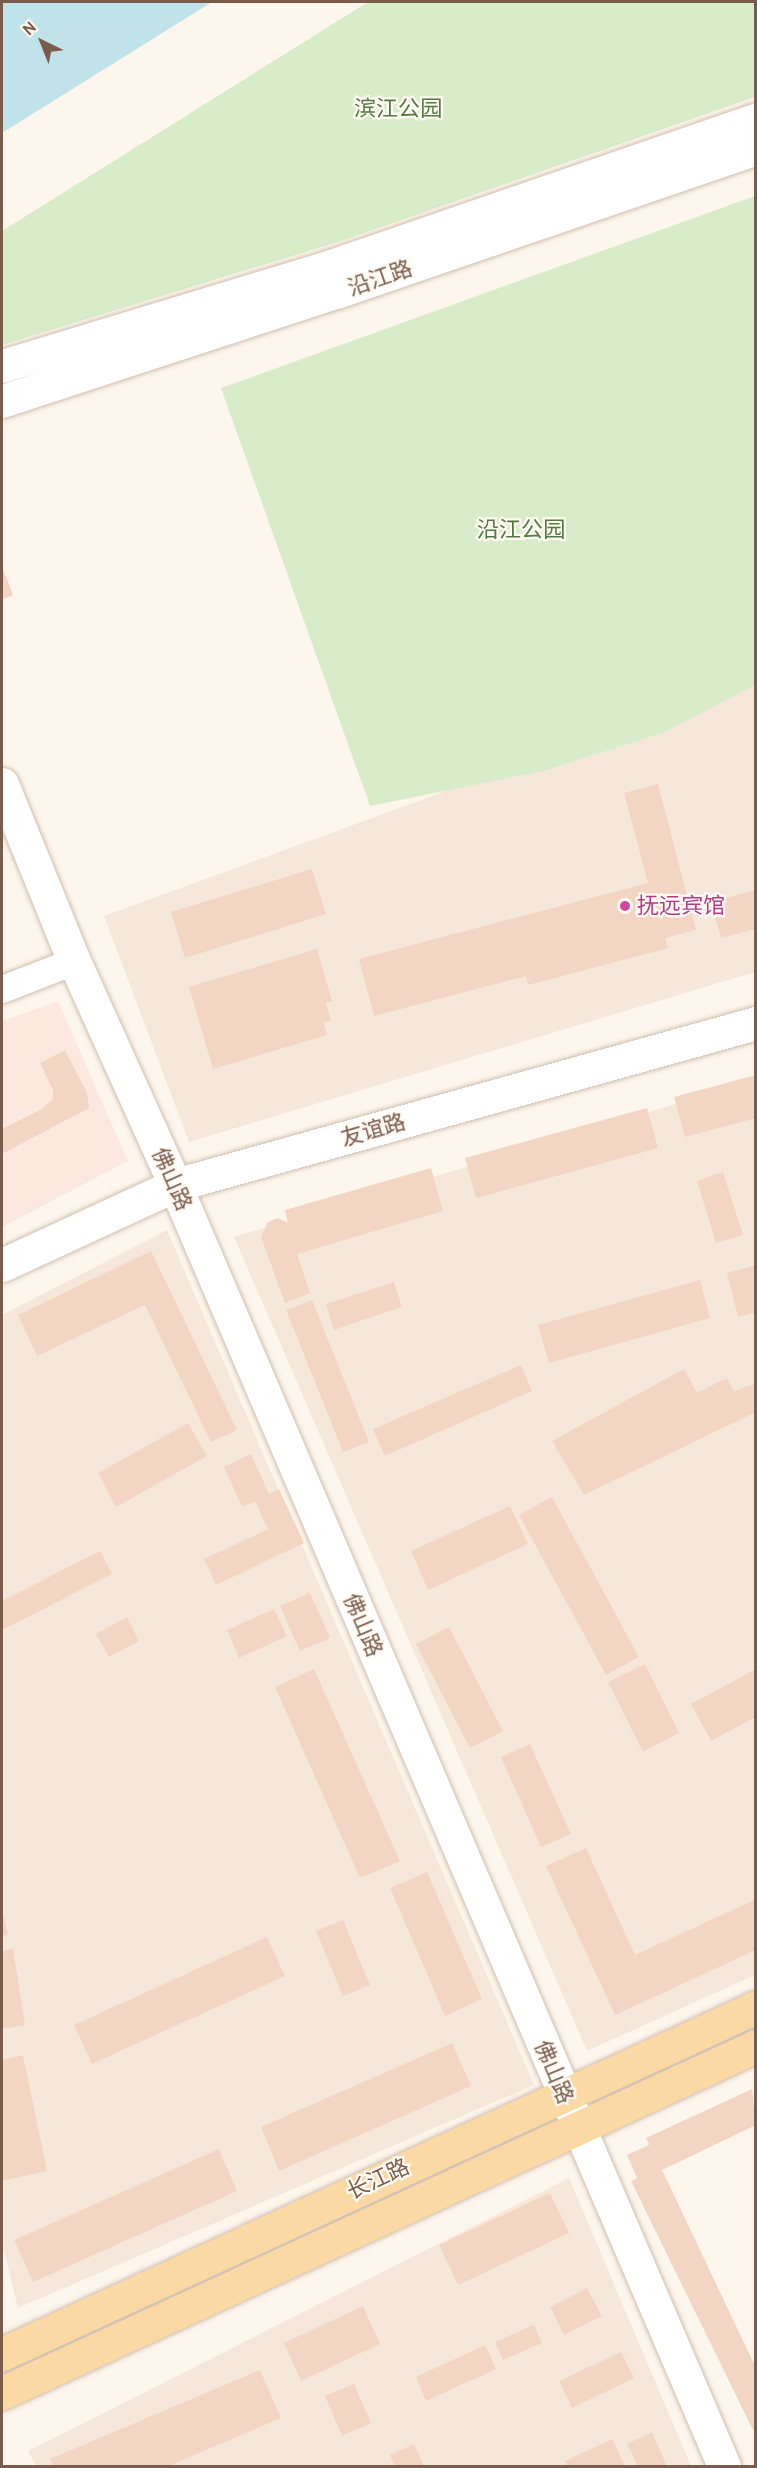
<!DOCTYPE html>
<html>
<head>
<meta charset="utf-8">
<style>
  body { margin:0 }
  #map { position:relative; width:757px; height:2468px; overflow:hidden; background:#fdf6ec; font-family:Cabin,"Noto Sans SC",sans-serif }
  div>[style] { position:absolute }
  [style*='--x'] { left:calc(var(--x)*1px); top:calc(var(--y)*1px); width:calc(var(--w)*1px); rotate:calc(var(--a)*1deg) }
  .residential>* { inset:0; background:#f5e8da }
  .commercial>* { inset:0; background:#fde8e0 }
  .green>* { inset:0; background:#d8ecc9 }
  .water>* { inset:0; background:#bfe3e8 }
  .building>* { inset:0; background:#f3d5c3 }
  .roads { filter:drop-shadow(0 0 2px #d1beb0) drop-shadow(0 0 2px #d1beb0) }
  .minor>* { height:27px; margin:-13.5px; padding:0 13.5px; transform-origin:13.5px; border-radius:13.5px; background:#fff }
  .tertiary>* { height:33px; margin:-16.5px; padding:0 16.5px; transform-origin:16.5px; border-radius:16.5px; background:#fff }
  .secondary>* { height:33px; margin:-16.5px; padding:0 16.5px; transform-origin:16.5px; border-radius:16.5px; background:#fff }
  .primary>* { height:33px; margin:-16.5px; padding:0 16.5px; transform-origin:16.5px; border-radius:16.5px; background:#fbd9a5 }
  .dots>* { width:16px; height:16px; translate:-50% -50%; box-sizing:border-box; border:3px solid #fffaf3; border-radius:50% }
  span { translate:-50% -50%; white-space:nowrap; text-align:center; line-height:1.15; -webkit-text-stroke:4.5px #fffaf3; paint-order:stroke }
  .park-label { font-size:22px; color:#537a41 }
  .street-label { font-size:22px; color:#7a5c4d }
  .hotel-label { font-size:22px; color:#b23c85 }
  .left { translate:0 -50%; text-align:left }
  .frame { position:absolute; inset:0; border:3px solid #7a5c4d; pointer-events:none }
  .north { position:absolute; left:12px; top:12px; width:60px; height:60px; -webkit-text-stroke:4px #fffaf3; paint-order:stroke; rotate:317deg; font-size:16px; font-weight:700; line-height:24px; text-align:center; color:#7a5c4d }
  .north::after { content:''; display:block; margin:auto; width:21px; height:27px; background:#7a5c4d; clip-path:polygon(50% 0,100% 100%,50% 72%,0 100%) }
</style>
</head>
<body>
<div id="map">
  <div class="residential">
    <div style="clip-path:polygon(755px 678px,755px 972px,189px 1142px,104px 916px)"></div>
    <div style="clip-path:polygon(755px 1080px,755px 1975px,587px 2051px,234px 1237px)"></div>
    <div style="clip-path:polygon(167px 1230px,534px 2085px,18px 2308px,2px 2242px,2px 1315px)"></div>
    <div style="clip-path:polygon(569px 2178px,691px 2466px,36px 2466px,28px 2451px)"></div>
  </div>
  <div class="commercial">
    <div style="clip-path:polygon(58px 1001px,128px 1161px,2px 1227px,2px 1021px)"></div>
  </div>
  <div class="green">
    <div style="clip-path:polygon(368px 2px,755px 2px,755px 97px,341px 241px,2px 345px,2px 231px)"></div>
    <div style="clip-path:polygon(755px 196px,755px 685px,665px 732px,543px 771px,370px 806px,221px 388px)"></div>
  </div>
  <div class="water">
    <div style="clip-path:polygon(2px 2px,212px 2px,2px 133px)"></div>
  </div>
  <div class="building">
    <div style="clip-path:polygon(2px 566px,13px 595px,2px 600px)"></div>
    <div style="clip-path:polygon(658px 784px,696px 930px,665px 938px,668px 948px,528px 985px,526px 976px,374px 1016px,359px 959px,648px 883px,624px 793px)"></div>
    <div style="clip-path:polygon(312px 869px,326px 914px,185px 958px,171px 912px)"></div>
    <div style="clip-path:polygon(756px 890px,756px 929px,721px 938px,711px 902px)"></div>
    <div style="clip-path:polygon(317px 949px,332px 1001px,326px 1003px,331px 1020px,324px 1023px,327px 1035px,213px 1069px,189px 987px)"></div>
    <div style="clip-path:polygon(65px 1050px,87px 1093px,89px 1108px,2px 1154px,2px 1129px,42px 1109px,53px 1099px,53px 1090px,40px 1063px)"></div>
    <div style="clip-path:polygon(756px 1075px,756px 1118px,685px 1137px,674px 1097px)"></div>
    <div style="clip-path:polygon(647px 1108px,658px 1148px,476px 1198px,465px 1158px)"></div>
    <div style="clip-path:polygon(431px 1168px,443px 1211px,297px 1254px,310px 1293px,285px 1303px,261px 1237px,268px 1222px,278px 1218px,288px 1223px,285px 1210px)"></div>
    <div style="clip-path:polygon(723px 1172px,743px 1235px,716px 1243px,697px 1181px)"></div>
    <div style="clip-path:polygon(151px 1251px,237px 1430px,211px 1442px,145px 1305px,37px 1356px,18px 1315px)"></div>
    <div style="clip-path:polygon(756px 1265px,756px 1312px,738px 1317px,727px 1273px)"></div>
    <div style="clip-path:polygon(700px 1280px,710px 1318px,549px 1363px,538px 1325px)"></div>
    <div style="clip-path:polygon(394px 1282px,402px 1307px,334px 1330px,326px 1304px)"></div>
    <div style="clip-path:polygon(312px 1300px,369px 1442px,343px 1452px,286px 1310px)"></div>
    <div style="clip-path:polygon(521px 1365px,532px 1391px,385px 1456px,373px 1429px)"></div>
    <div style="clip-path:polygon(684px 1369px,697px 1393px,727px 1378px,734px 1391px,756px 1383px,756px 1412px,584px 1495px,552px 1441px)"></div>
    <div style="clip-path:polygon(188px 1423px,207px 1456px,116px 1507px,98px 1473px)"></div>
    <div style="clip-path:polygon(251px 1454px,269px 1494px,279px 1489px,304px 1543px,216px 1585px,204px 1559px,268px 1529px,255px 1501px,242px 1507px,224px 1467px)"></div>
    <div style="clip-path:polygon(552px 1497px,639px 1657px,606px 1675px,519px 1515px)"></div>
    <div style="clip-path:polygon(510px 1506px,528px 1544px,428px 1590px,411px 1551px)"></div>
    <div style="clip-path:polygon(100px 1551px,112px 1574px,2px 1630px,2px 1601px)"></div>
    <div style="clip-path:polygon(310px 1593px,330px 1638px,300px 1651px,280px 1606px)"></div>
    <div style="clip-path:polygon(274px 1609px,287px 1636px,239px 1658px,227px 1630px)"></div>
    <div style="clip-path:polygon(127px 1617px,139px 1641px,109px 1657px,96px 1634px)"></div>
    <div style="clip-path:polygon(449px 1627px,503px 1731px,470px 1748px,416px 1644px)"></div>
    <div style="clip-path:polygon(645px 1664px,679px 1733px,643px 1752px,608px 1682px)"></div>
    <div style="clip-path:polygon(314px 1669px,400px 1861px,360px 1878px,275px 1687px)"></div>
    <div style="clip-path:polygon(756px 1669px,756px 1717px,711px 1741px,691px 1704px)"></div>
    <div style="clip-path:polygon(530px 1744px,571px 1834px,541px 1847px,501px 1757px)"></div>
    <div style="clip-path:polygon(586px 1848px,635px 1955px,754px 1900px,756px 1950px,615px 2015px,546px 1866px)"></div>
    <div style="clip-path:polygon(427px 1872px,482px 1999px,445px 2016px,390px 1888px)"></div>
    <div style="clip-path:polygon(2px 1909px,8px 1935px,2px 1936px)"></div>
    <div style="clip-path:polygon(343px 1920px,370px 1985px,343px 1996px,316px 1931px)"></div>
    <div style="clip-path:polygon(267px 1937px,285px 1976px,92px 2064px,74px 2025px)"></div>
    <div style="clip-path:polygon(13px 1949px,25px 2025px,2px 2029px,2px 1951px)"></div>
    <div style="clip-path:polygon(452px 2043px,471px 2086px,279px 2171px,261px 2127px)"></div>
    <div style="clip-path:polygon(23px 2055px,47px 2171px,2px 2181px,2px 2060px)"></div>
    <div style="clip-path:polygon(752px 2089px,756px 2125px,662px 2170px,756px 2368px,756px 2436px,631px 2181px,637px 2178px,627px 2155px,649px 2145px,646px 2138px)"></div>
    <div style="clip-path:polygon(219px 2149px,237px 2191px,33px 2282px,14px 2240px)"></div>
    <div style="clip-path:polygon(550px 2193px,569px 2233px,458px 2285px,439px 2245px)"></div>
    <div style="clip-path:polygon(587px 2288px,602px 2316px,564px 2335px,550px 2307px)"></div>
    <div style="clip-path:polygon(363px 2306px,380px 2344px,301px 2381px,284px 2343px)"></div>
    <div style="clip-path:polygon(534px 2325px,542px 2343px,503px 2360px,495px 2342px)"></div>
    <div style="clip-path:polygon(485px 2345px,496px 2369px,426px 2401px,416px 2377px)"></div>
    <div style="clip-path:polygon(621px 2352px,634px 2378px,572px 2408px,559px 2381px)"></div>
    <div style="clip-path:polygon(260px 2370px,281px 2418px,169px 2466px,53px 2466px,50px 2459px)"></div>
    <div style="clip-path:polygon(354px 2384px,371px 2423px,342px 2436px,325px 2396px)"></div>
    <div style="clip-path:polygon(652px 2432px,667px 2466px,638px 2466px,627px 2444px)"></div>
    <div style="clip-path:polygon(612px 2439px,625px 2466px,568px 2466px,565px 2461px)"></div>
    <div style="clip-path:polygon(414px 2444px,424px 2466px,395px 2466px,390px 2455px)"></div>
  </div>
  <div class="roads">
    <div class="minor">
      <div style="--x:2;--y:989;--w:77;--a:-21.3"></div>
    </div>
    <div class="tertiary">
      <div style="--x:2;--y:784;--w:191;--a:67.9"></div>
      <div style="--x:74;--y:961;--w:246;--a:65.7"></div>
      <div style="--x:175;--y:1185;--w:1394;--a:66.8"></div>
      <div style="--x:2;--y:1265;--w:191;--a:-24.8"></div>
      <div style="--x:175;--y:1185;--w:603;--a:-15.58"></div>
    </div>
    <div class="secondary">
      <div style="--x:2;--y:366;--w:344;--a:-16.9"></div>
      <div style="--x:331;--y:266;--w:449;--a:-19"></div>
      <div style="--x:2;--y:401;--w:354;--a:-18.1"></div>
      <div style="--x:339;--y:291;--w:441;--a:-18.9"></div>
    </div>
    <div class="primary">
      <div style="--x:2;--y:2354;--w:830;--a:-24.71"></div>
      <div style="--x:2;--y:2393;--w:830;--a:-24.71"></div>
    </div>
  </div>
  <div class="dots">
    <div style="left:625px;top:906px;background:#d1479c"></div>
  </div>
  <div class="park-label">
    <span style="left:398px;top:109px">滨江公园</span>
    <span style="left:521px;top:530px">沿江公园</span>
  </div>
  <div class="street-label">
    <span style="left:380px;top:278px;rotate:-19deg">沿江路</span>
    <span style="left:373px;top:1130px;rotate:-16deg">友谊路</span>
    <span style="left:172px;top:1179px;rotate:66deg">佛山路</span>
    <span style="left:363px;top:1625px;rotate:67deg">佛山路</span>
    <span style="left:554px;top:2072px;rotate:67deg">佛山路</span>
    <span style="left:378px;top:2179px;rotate:-25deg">长江路</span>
  </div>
  <div class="hotel-label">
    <span class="left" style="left:637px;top:906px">抚远宾馆</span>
  </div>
  <div class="frame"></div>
  <div class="north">N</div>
</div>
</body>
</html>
